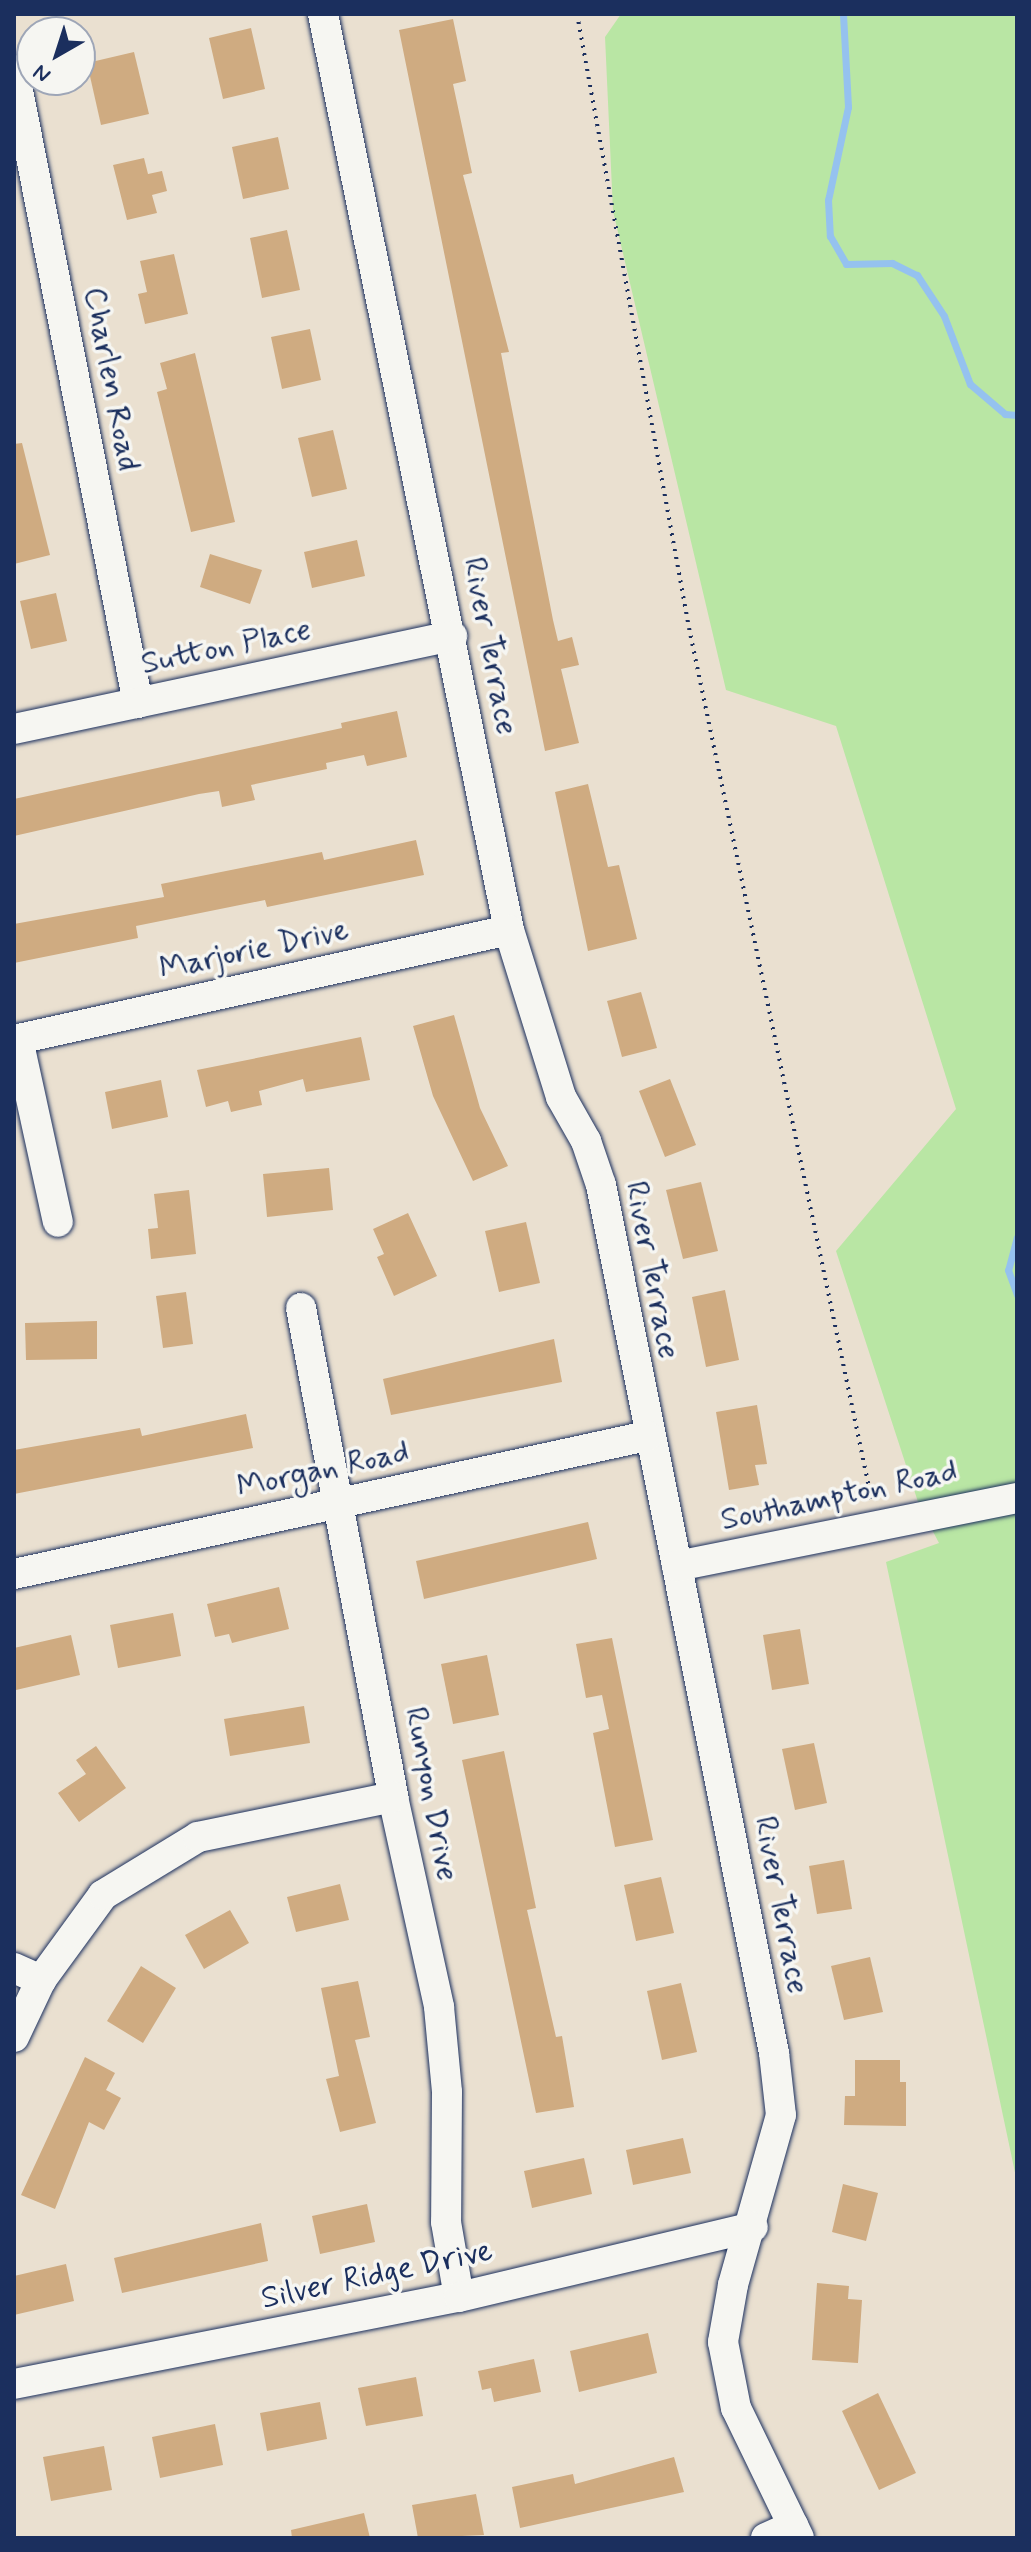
<!DOCTYPE html>
<html>
<head>
<meta charset="utf-8">
<style>
  body { margin:0 }
  #map { position:relative; width:1031px; height:2552px; overflow:hidden; background:#eae0d0; font-family:Mynerve,sans-serif }
  div>[style] { position:absolute }
  [style*='--x'] { left:calc(var(--x)*1px); top:calc(var(--y)*1px); width:calc(var(--w)*1px); rotate:calc(var(--a)*1deg) }
  .green>* { inset:0; background:#b9e6a4 }
  .stream>* { height:7px; margin:-3.5px; padding:0 3.5px; transform-origin:3.5px; border-radius:3.5px; background:#95c2ef }
  .building>* { inset:0; background:#cfab81 }
  .path>* { height:4px; margin-top:-2px; transform-origin:0; background:repeating-linear-gradient(90deg,#1b2f5e 0 2px,transparent 0 8px) }
  .roads { filter:drop-shadow(0 0 2px #1b2f5e) drop-shadow(0 0 2px #1b2f5e) }
  .minor>* { height:30px; margin:-15px; padding:0 15px; transform-origin:15px; border-radius:15px; background:#f6f6f2 }
  span { translate:-50% -50%; white-space:nowrap; text-align:center; line-height:1.15; -webkit-text-stroke:7px #f6f6f2; paint-order:stroke }
  .street-label { font-size:32px; color:#1b2f5e }
  .frame { position:absolute; inset:0; border:16px solid #1b2f5e; pointer-events:none }
  .north { position:absolute; left:16px; top:16px; width:80px; height:80px; box-sizing:border-box; background:#f6f6f2; border:2px solid #9ea6b7; border-radius:50%; rotate:219deg; font-size:22px; font-weight:700; line-height:32px; text-align:center; color:#1b2f5e }
  .north::after { content:''; display:block; margin:auto; width:28px; height:36px; background:#1b2f5e; clip-path:polygon(50% 0,100% 100%,50% 72%,0 100%) }
</style>
</head>
<body>
<div id="map">
  <div class="green">
    <div style="clip-path:polygon(621px 14px,1017px 14px,1017px 2182px,886px 1562px,939px 1543px,919px 1505px,836px 1251px,956px 1109px,836px 726px,726px 690px,613px 211px,605px 37px)"></div>
  </div>
  <div class="stream">
    <div style="--x:843;--y:14;--w:93;--a:86.9"></div>
    <div style="--x:848;--y:107;--w:95;--a:102.1"></div>
    <div style="--x:828;--y:200;--w:36;--a:87"></div>
    <div style="--x:830;--y:236;--w:32;--a:60"></div>
    <div style="--x:846;--y:264;--w:46;--a:-1.2"></div>
    <div style="--x:892;--y:263;--w:28;--a:26"></div>
    <div style="--x:917;--y:275;--w:49;--a:56.6"></div>
    <div style="--x:944;--y:316;--w:73;--a:69.1"></div>
    <div style="--x:970;--y:384;--w:46;--a:40.6"></div>
    <div style="--x:1005;--y:414;--w:12;--a:5"></div>
    <div style="--x:1017;--y:1237;--w:34;--a:105"></div>
    <div style="--x:1008;--y:1270;--w:27;--a:70"></div>
  </div>
  <div class="building">
    <div style="clip-path:polygon(453px 19px,466px 81px,453px 84px,472px 173px,463px 175px,509px 352px,501px 353px,553px 620px,558px 641px,572px 637px,579px 665px,561px 669px,579px 743px,545px 751px,399px 30px)"></div>
    <div style="clip-path:polygon(251px 28px,265px 89px,223px 99px,209px 38px)"></div>
    <div style="clip-path:polygon(134px 52px,149px 114px,101px 125px,87px 63px)"></div>
    <div style="clip-path:polygon(278px 137px,289px 189px,243px 199px,232px 147px)"></div>
    <div style="clip-path:polygon(144px 158px,148px 174px,162px 171px,167px 191px,152px 195px,157px 213px,127px 220px,113px 165px)"></div>
    <div style="clip-path:polygon(287px 230px,300px 290px,262px 298px,250px 238px)"></div>
    <div style="clip-path:polygon(174px 254px,188px 314px,145px 324px,138px 294px,147px 292px,140px 261px)"></div>
    <div style="clip-path:polygon(310px 329px,321px 380px,282px 389px,271px 337px)"></div>
    <div style="clip-path:polygon(195px 353px,235px 522px,191px 532px,157px 392px,167px 389px,160px 363px)"></div>
    <div style="clip-path:polygon(333px 430px,347px 489px,312px 497px,298px 438px)"></div>
    <div style="clip-path:polygon(22px 443px,50px 555px,14px 564px,14px 444px)"></div>
    <div style="clip-path:polygon(357px 540px,365px 576px,312px 588px,304px 552px)"></div>
    <div style="clip-path:polygon(210px 554px,262px 570px,250px 604px,200px 587px)"></div>
    <div style="clip-path:polygon(56px 593px,67px 641px,31px 649px,20px 601px)"></div>
    <div style="clip-path:polygon(397px 711px,407px 757px,367px 766px,364px 755px,326px 763px,327px 769px,251px 785px,255px 800px,222px 807px,219px 791px,199px 794px,14px 836px,14px 799px,342px 728px,341px 723px)"></div>
    <div style="clip-path:polygon(588px 784px,608px 867px,619px 865px,637px 939px,588px 951px,555px 792px)"></div>
    <div style="clip-path:polygon(416px 840px,424px 875px,267px 907px,265px 900px,136px 926px,138px 938px,14px 963px,14px 924px,164px 897px,161px 884px,322px 852px,324px 860px)"></div>
    <div style="clip-path:polygon(641px 992px,657px 1048px,622px 1057px,607px 1001px)"></div>
    <div style="clip-path:polygon(454px 1015px,480px 1108px,508px 1166px,473px 1181px,433px 1096px,413px 1026px)"></div>
    <div style="clip-path:polygon(361px 1037px,370px 1080px,306px 1092px,303px 1079px,259px 1091px,262px 1105px,231px 1112px,228px 1101px,206px 1107px,197px 1070px)"></div>
    <div style="clip-path:polygon(670px 1079px,696px 1145px,665px 1157px,639px 1091px)"></div>
    <div style="clip-path:polygon(161px 1080px,168px 1117px,112px 1129px,105px 1092px)"></div>
    <div style="clip-path:polygon(329px 1168px,333px 1210px,267px 1217px,263px 1174px)"></div>
    <div style="clip-path:polygon(701px 1182px,718px 1251px,683px 1259px,666px 1190px)"></div>
    <div style="clip-path:polygon(189px 1190px,196px 1254px,151px 1259px,148px 1229px,158px 1228px,154px 1194px)"></div>
    <div style="clip-path:polygon(408px 1213px,437px 1276px,394px 1296px,377px 1257px,384px 1254px,373px 1229px)"></div>
    <div style="clip-path:polygon(526px 1222px,540px 1283px,499px 1292px,485px 1231px)"></div>
    <div style="clip-path:polygon(725px 1290px,739px 1360px,706px 1367px,692px 1297px)"></div>
    <div style="clip-path:polygon(186px 1292px,193px 1344px,163px 1348px,156px 1296px)"></div>
    <div style="clip-path:polygon(97px 1321px,97px 1359px,26px 1360px,25px 1323px)"></div>
    <div style="clip-path:polygon(554px 1339px,562px 1382px,391px 1415px,383px 1379px)"></div>
    <div style="clip-path:polygon(757px 1405px,767px 1464px,755px 1465px,759px 1485px,729px 1490px,716px 1412px)"></div>
    <div style="clip-path:polygon(246px 1414px,253px 1448px,14px 1494px,14px 1450px,140px 1428px,142px 1436px)"></div>
    <div style="clip-path:polygon(588px 1522px,597px 1559px,424px 1599px,416px 1561px)"></div>
    <div style="clip-path:polygon(279px 1587px,289px 1629px,232px 1643px,229px 1634px,215px 1637px,207px 1604px)"></div>
    <div style="clip-path:polygon(173px 1613px,181px 1656px,118px 1668px,110px 1625px)"></div>
    <div style="clip-path:polygon(800px 1629px,809px 1684px,772px 1690px,763px 1635px)"></div>
    <div style="clip-path:polygon(71px 1635px,80px 1675px,16px 1690px,14px 1648px)"></div>
    <div style="clip-path:polygon(612px 1638px,653px 1840px,615px 1847px,593px 1733px,609px 1729px,602px 1695px,586px 1698px,576px 1644px)"></div>
    <div style="clip-path:polygon(487px 1655px,499px 1715px,453px 1724px,441px 1664px)"></div>
    <div style="clip-path:polygon(304px 1706px,310px 1743px,230px 1756px,224px 1719px)"></div>
    <div style="clip-path:polygon(814px 1743px,827px 1803px,795px 1810px,782px 1749px)"></div>
    <div style="clip-path:polygon(96px 1746px,126px 1788px,79px 1822px,58px 1793px,86px 1774px,76px 1760px)"></div>
    <div style="clip-path:polygon(504px 1751px,536px 1908px,527px 1910px,556px 2037px,562px 2036px,574px 2107px,536px 2113px,462px 1760px)"></div>
    <div style="clip-path:polygon(844px 1860px,852px 1909px,817px 1914px,809px 1866px)"></div>
    <div style="clip-path:polygon(661px 1877px,674px 1933px,636px 1941px,624px 1885px)"></div>
    <div style="clip-path:polygon(340px 1884px,349px 1920px,296px 1932px,287px 1897px)"></div>
    <div style="clip-path:polygon(230px 1910px,249px 1943px,204px 1969px,185px 1935px)"></div>
    <div style="clip-path:polygon(870px 1957px,883px 2012px,844px 2020px,831px 1966px)"></div>
    <div style="clip-path:polygon(141px 1966px,176px 1988px,143px 2043px,107px 2021px)"></div>
    <div style="clip-path:polygon(358px 1981px,370px 2037px,355px 2040px,376px 2123px,340px 2132px,326px 2079px,339px 2076px,321px 1988px)"></div>
    <div style="clip-path:polygon(681px 1983px,697px 2052px,662px 2060px,647px 1991px)"></div>
    <div style="clip-path:polygon(85px 2057px,115px 2073px,106px 2090px,121px 2098px,104px 2130px,89px 2122px,55px 2209px,21px 2195px)"></div>
    <div style="clip-path:polygon(855px 2060px,900px 2060px,900px 2082px,906px 2082px,906px 2126px,844px 2125px,845px 2096px,855px 2096px)"></div>
    <div style="clip-path:polygon(683px 2138px,691px 2173px,633px 2185px,626px 2150px)"></div>
    <div style="clip-path:polygon(584px 2158px,592px 2194px,532px 2208px,524px 2171px)"></div>
    <div style="clip-path:polygon(843px 2184px,878px 2193px,866px 2241px,832px 2232px)"></div>
    <div style="clip-path:polygon(367px 2204px,375px 2242px,320px 2254px,312px 2216px)"></div>
    <div style="clip-path:polygon(261px 2223px,268px 2261px,122px 2293px,114px 2258px)"></div>
    <div style="clip-path:polygon(66px 2264px,74px 2301px,14px 2315px,14px 2276px)"></div>
    <div style="clip-path:polygon(817px 2283px,849px 2286px,848px 2299px,862px 2300px,858px 2363px,812px 2360px)"></div>
    <div style="clip-path:polygon(648px 2333px,657px 2373px,579px 2392px,570px 2351px)"></div>
    <div style="clip-path:polygon(534px 2359px,541px 2392px,494px 2402px,491px 2388px,482px 2390px,478px 2371px)"></div>
    <div style="clip-path:polygon(416px 2377px,423px 2416px,366px 2426px,358px 2388px)"></div>
    <div style="clip-path:polygon(878px 2393px,916px 2473px,879px 2490px,842px 2411px)"></div>
    <div style="clip-path:polygon(320px 2402px,327px 2439px,267px 2451px,260px 2413px)"></div>
    <div style="clip-path:polygon(215px 2424px,223px 2465px,160px 2478px,152px 2437px)"></div>
    <div style="clip-path:polygon(104px 2446px,112px 2490px,51px 2501px,43px 2457px)"></div>
    <div style="clip-path:polygon(674px 2457px,684px 2492px,520px 2528px,512px 2487px,573px 2474px,575px 2484px)"></div>
    <div style="clip-path:polygon(476px 2494px,484px 2535px,418px 2538px,412px 2505px)"></div>
    <div style="clip-path:polygon(364px 2513px,370px 2538px,292px 2538px,291px 2530px)"></div>
  </div>
  <div class="path">
    <div style="--x:577;--y:14;--w:624;--a:79.66"></div>
    <div style="--x:689;--y:628;--w:893;--a:78.17"></div>
  </div>
  <div class="roads">
    <div class="minor">
      <div style="--x:323;--y:14;--w:935;--a:78.52"></div>
      <div style="--x:509;--y:930;--w:175;--a:72.7"></div>
      <div style="--x:561;--y:1097;--w:51;--a:60.4"></div>
      <div style="--x:586;--y:1141;--w:46;--a:71.2"></div>
      <div style="--x:601;--y:1185;--w:885;--a:78.73"></div>
      <div style="--x:774;--y:2053;--w:62;--a:83.6"></div>
      <div style="--x:781;--y:2115;--w:177;--a:105.8"></div>
      <div style="--x:733;--y:2285;--w:58;--a:100"></div>
      <div style="--x:723;--y:2342;--w:67;--a:78.9"></div>
      <div style="--x:736;--y:2408;--w:144;--a:64.1"></div>
      <div style="--x:14;--y:70;--w:645;--a:78.92"></div>
      <div style="--x:14;--y:729;--w:448;--a:-12"></div>
      <div style="--x:18;--y:1039;--w:187;--a:77.7"></div>
      <div style="--x:14;--y:1040;--w:507;--a:-12.53"></div>
      <div style="--x:301;--y:1308;--w:498;--a:79.3"></div>
      <div style="--x:393;--y:1797;--w:215;--a:77.6"></div>
      <div style="--x:439;--y:2007;--w:85;--a:84.6"></div>
      <div style="--x:447;--y:2092;--w:130;--a:90.4"></div>
      <div style="--x:446;--y:2222;--w:76;--a:80.2"></div>
      <div style="--x:677;--y:1566;--w:347;--a:-11.3"></div>
      <div style="--x:14;--y:1574;--w:648;--a:-12.3"></div>
      <div style="--x:14;--y:1968;--w:30;--a:24"></div>
      <div style="--x:14;--y:2037;--w:63;--a:-64.7"></div>
      <div style="--x:41;--y:1980;--w:105;--a:-53.9"></div>
      <div style="--x:103;--y:1895;--w:111;--a:-31.4"></div>
      <div style="--x:198;--y:1837;--w:199;--a:-11.6"></div>
      <div style="--x:14;--y:2384;--w:453;--a:-11.1"></div>
      <div style="--x:459;--y:2297;--w:302;--a:-13.4"></div>
      <div style="--x:766;--y:2538;--w:30;--a:-24"></div>
    </div>
  </div>
  <div class="street-label">
    <span style="left:111px;top:379px;rotate:79deg">Charlen Road</span>
    <span style="left:490px;top:646px;rotate:79deg">River Terrace</span>
    <span style="left:226px;top:647px;rotate:-12deg">Sutton Place</span>
    <span style="left:254px;top:950px;rotate:-12deg">Marjorie Drive</span>
    <span style="left:652px;top:1270px;rotate:79deg">River Terrace</span>
    <span style="left:323px;top:1470px;rotate:-12deg">Morgan Road</span>
    <span style="left:839px;top:1496px;rotate:-12deg">Southampton Road</span>
    <span style="left:431px;top:1794px;rotate:79deg">Runyon Drive</span>
    <span style="left:781px;top:1905px;rotate:79deg">River Terrace</span>
    <span style="left:377px;top:2275px;rotate:-12deg">Silver Ridge Drive</span>
  </div>
  <div class="frame"></div>
  <div class="north">N</div>
</div>
</body>
</html>
